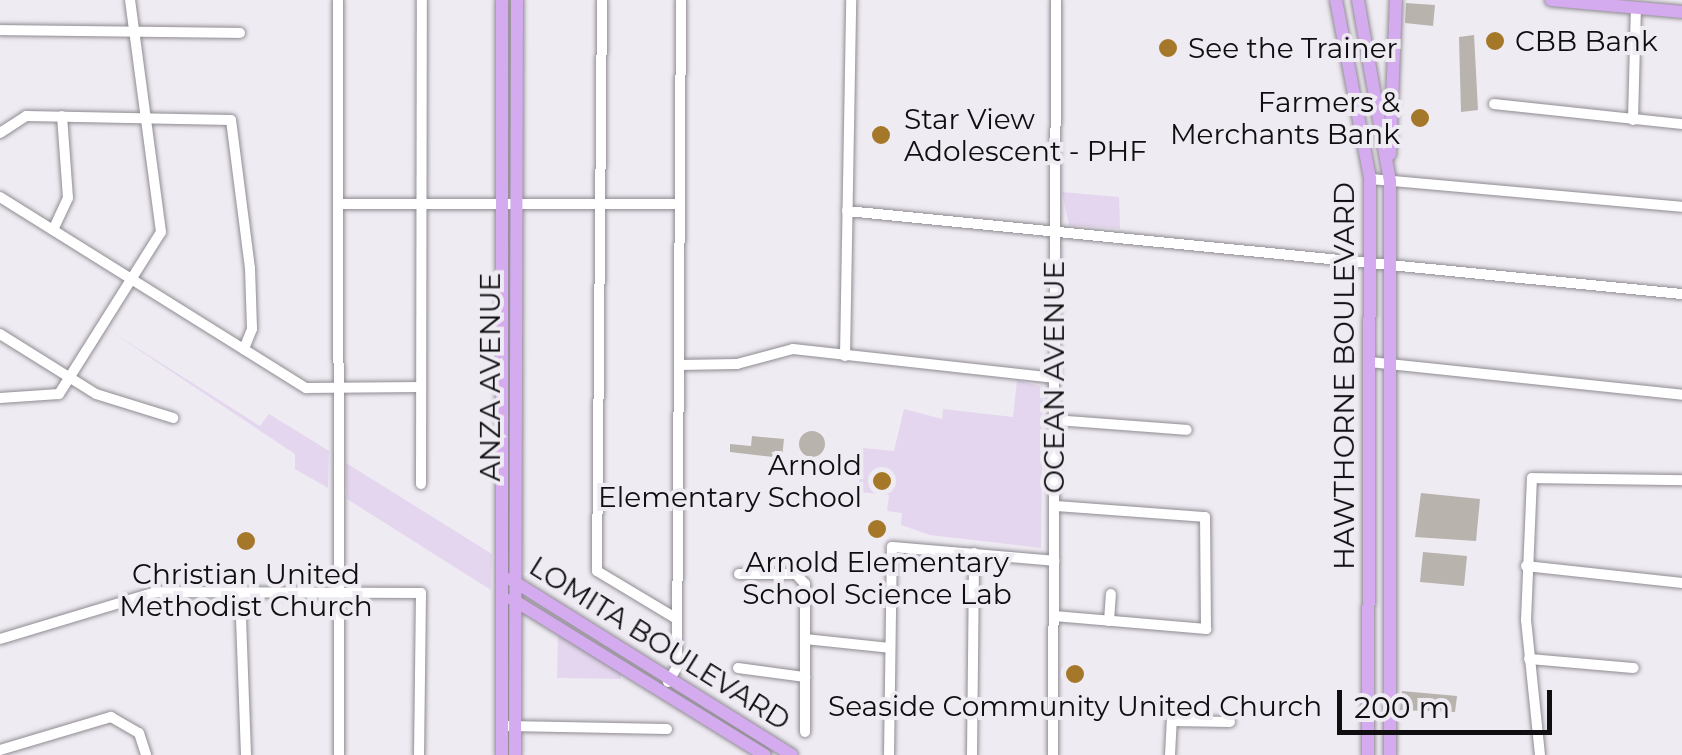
<!DOCTYPE html>
<html>
<head>
<meta charset="utf-8">
<style>
  body { margin:0 }
  #map { position:relative; width:1682px; height:755px; overflow:hidden; background:#efebf2; font-family:Montserrat,sans-serif }
  div>[style] { position:absolute }
  [style*='--x'] { left:calc(var(--x)*1px); top:calc(var(--y)*1px); width:calc(var(--w)*1px); rotate:calc(var(--a)*1deg) }
  .green>* { inset:0; background:#e4d6ee }
  .building>* { inset:0; background:#b8b3ad }
  .round { border-radius:50% }
  .roads { filter:drop-shadow(0 0 2px #8f8b92) drop-shadow(0 0 2px #8f8b92) }
  .minor>* { height:10px; margin:-5px; padding:0 5px; transform-origin:5px; border-radius:5px; background:#fff }
  .major>* { height:12px; margin:-6px; padding:0 6px; transform-origin:6px; border-radius:6px; background:#d4abee }
  .dots>* { width:28px; height:28px; translate:-50% -50%; box-sizing:border-box; border:5px solid #efebf2; border-radius:50% }
  span { translate:-50% -50%; white-space:nowrap; text-align:center; line-height:1.15; -webkit-text-stroke:8px #efebf2; paint-order:stroke }
  .poi-label { font-size:28px; color:#100e11 }
  .left { translate:0 -50%; text-align:left }
  .right { translate:-100% -50%; text-align:right }
  .street-label { font-size:28px; color:#100e11 }
  .scale { position:absolute; left:1337px; top:690px; width:215px; height:45px; box-sizing:border-box; border:5px solid #100e11; border-top:0; padding-left:12px; font-size:30px; line-height:35px; white-space:nowrap; color:#100e11; -webkit-text-stroke:8px #efebf2; paint-order:stroke }
</style>
</head>
<body>
<div id="map">
  <div class="green">
    <div style="clip-path:polygon(1062px 192px,1119px 197px,1120px 229px,1069px 225px)"></div>
    <div style="clip-path:polygon(109px 330px,260px 426px,269px 414px,329px 451px,328px 488px,295px 469px,295px 454px)"></div>
    <div style="clip-path:polygon(1017px 380px,1043px 387px,1041px 548px,930px 535px,901px 525px,902px 513px,887px 511px,889px 495px,858px 492px,863px 448px,894px 451px,904px 409px,942px 419px,943px 409px,1013px 417px)"></div>
    <div style="clip-path:polygon(346px 463px,492px 554px,491px 590px,347px 499px)"></div>
    <div style="clip-path:polygon(558px 633px,621px 673px,621px 679px,557px 678px)"></div>
  </div>
  <div class="building">
    <div style="clip-path:polygon(1406px 3px,1435px 5px,1433px 26px,1405px 23px)"></div>
    <div style="clip-path:polygon(1474px 35px,1478px 110px,1461px 112px,1459px 37px)"></div>
    <div class="round" style="left:799px;top:431px;width:26px;height:26px"></div>
    <div style="clip-path:polygon(752px 436px,784px 439px,782px 458px,730px 452px,730px 444px,751px 446px)"></div>
    <div style="clip-path:polygon(1421px 493px,1480px 499px,1476px 541px,1415px 537px)"></div>
    <div style="clip-path:polygon(1423px 552px,1467px 556px,1464px 586px,1420px 582px)"></div>
    <div style="clip-path:polygon(1402px 691px,1457px 696px,1455px 712px,1400px 710px)"></div>
  </div>
  <div class="roads">
    <div class="minor">
      <div style="--x:338;--y:0;--w:755;--a:89.92"></div>
      <div style="--x:602;--y:0;--w:571;--a:90.5"></div>
      <div style="--x:597;--y:571;--w:93;--a:31"></div>
      <div style="--x:0;--y:30;--w:240;--a:0.7"></div>
      <div style="--x:1494;--y:104;--w:189;--a:6.1"></div>
      <div style="--x:1633;--y:120;--w:112;--a:-88.5"></div>
      <div style="--x:0;--y:133;--w:31;--a:-33"></div>
      <div style="--x:26;--y:116;--w:205;--a:1.1"></div>
      <div style="--x:231;--y:120;--w:149;--a:82.7"></div>
      <div style="--x:250;--y:268;--w:61;--a:88.1"></div>
      <div style="--x:252;--y:329;--w:22;--a:112"></div>
      <div style="--x:1370;--y:179;--w:313;--a:5.1"></div>
      <div style="--x:0;--y:197;--w:361;--a:32"></div>
      <div style="--x:306;--y:388;--w:115;--a:-0.5"></div>
      <div style="--x:338;--y:204;--w:341;--a:0"></div>
      <div style="--x:847;--y:211;--w:839;--a:5.68"></div>
      <div style="--x:53;--y:230;--w:35;--a:-65"></div>
      <div style="--x:68;--y:198;--w:82;--a:-94.2"></div>
      <div style="--x:0;--y:334;--w:113;--a:32"></div>
      <div style="--x:96;--y:394;--w:81;--a:17.3"></div>
      <div style="--x:845;--y:356;--w:356;--a:-89"></div>
      <div style="--x:1370;--y:362;--w:314;--a:6"></div>
      <div style="--x:679;--y:365;--w:58;--a:-1"></div>
      <div style="--x:737;--y:364;--w:58;--a:-15"></div>
      <div style="--x:793;--y:349;--w:264;--a:6.3"></div>
      <div style="--x:0;--y:398;--w:59;--a:-3.9"></div>
      <div style="--x:59;--y:394;--w:191;--a:-57.8"></div>
      <div style="--x:161;--y:232;--w:234;--a:-97.6"></div>
      <div style="--x:1055;--y:420;--w:132;--a:4.3"></div>
      <div style="--x:421;--y:484;--w:484;--a:-89.9"></div>
      <div style="--x:1526;--y:566;--w:157;--a:6.2"></div>
      <div style="--x:739;--y:574;--w:57;--a:0"></div>
      <div style="--x:796;--y:574;--w:13;--a:48"></div>
      <div style="--x:805;--y:584;--w:148;--a:90"></div>
      <div style="--x:240;--y:591;--w:164;--a:87.9"></div>
      <div style="--x:1054;--y:616;--w:153;--a:4.9"></div>
      <div style="--x:1206;--y:629;--w:112;--a:-90.5"></div>
      <div style="--x:1205;--y:517;--w:151;--a:-175.8"></div>
      <div style="--x:1109;--y:621;--w:27;--a:-86"></div>
      <div style="--x:0;--y:639;--w:163;--a:-16.8"></div>
      <div style="--x:156;--y:592;--w:265;--a:0.2"></div>
      <div style="--x:421;--y:593;--w:162;--a:90.7"></div>
      <div style="--x:805;--y:639;--w:85;--a:6"></div>
      <div style="--x:1529;--y:659;--w:105;--a:4.9"></div>
      <div style="--x:738;--y:668;--w:68;--a:7.7"></div>
      <div style="--x:668;--y:682;--w:17;--a:-59"></div>
      <div style="--x:677;--y:667;--w:667;--a:-89.66"></div>
      <div style="--x:508;--y:726;--w:159;--a:1.1"></div>
      <div style="--x:0;--y:750;--w:116;--a:-16.6"></div>
      <div style="--x:111;--y:717;--w:32;--a:30"></div>
      <div style="--x:139;--y:733;--w:23;--a:72"></div>
      <div style="--x:889;--y:755;--w:208;--a:-89.2"></div>
      <div style="--x:892;--y:547;--w:163;--a:4.9"></div>
      <div style="--x:972;--y:755;--w:202;--a:-89.4"></div>
      <div style="--x:1053;--y:755;--w:755;--a:-89.77"></div>
      <div style="--x:1170;--y:755;--w:34;--a:-87"></div>
      <div style="--x:1172;--y:721;--w:58;--a:1"></div>
      <div style="--x:1540;--y:755;--w:136;--a:-95.9"></div>
      <div style="--x:1526;--y:620;--w:142;--a:-87.6"></div>
      <div style="--x:1532;--y:478;--w:150;--a:0.8"></div>
    </div>
    <div class="major">
      <div style="--x:1336;--y:0;--w:182;--a:79.2"></div>
      <div style="--x:1370;--y:179;--w:576;--a:90.2"></div>
      <div style="--x:1358;--y:0;--w:184;--a:80"></div>
      <div style="--x:1390;--y:181;--w:574;--a:90"></div>
      <div style="--x:1551;--y:0;--w:132;--a:5.2"></div>
      <div style="--x:1390;--y:154;--w:154;--a:-87.8"></div>
      <div style="--x:510;--y:579;--w:332;--a:32"></div>
      <div style="--x:512;--y:599;--w:297;--a:31.7"></div>
      <div style="--x:502;--y:755;--w:755;--a:-90"></div>
      <div style="--x:515;--y:755;--w:755;--a:-89.85"></div>
    </div>
  </div>
  <div class="dots">
    <div style="left:1495px;top:41px;background:#a47729"></div>
    <div style="left:1168px;top:48px;background:#a47729"></div>
    <div style="left:1420px;top:118px;background:#a47729"></div>
    <div style="left:881px;top:135px;background:#a47729"></div>
    <div style="left:882px;top:481px;background:#a47729"></div>
    <div style="left:877px;top:529px;background:#a47729"></div>
    <div style="left:246px;top:541px;background:#a47729"></div>
    <div style="left:1075px;top:674px;background:#a47729"></div>
  </div>
  <div class="poi-label">
    <span class="left" style="left:1515px;top:41px">CBB Bank</span>
    <span class="left" style="left:1188px;top:48px">See the Trainer</span>
    <span class="right" style="left:1400px;top:118px">Farmers &amp;<br>Merchants Bank</span>
    <span class="left" style="left:904px;top:135px">Star View<br>Adolescent - PHF</span>
    <span class="right" style="left:862px;top:481px">Arnold<br>Elementary School</span>
    <span style="left:877px;top:578px">Arnold Elementary<br>School Science Lab</span>
    <span style="left:246px;top:590px">Christian United<br>Methodist Church</span>
    <span style="left:1075px;top:706px">Seaside Community United Church</span>
  </div>
  <div class="street-label">
    <span style="left:1344px;top:376px;rotate:-90deg">HAWTHORNE BOULEVARD</span>
    <span style="left:490px;top:377px;rotate:-90deg">ANZA AVENUE</span>
    <span style="left:1054px;top:377px;rotate:-90deg">OCEAN AVENUE</span>
    <span style="left:660px;top:643px;rotate:32deg">LOMITA BOULEVARD</span>
  </div>
  <div class="scale">200 m</div>
</div>
</body>
</html>
